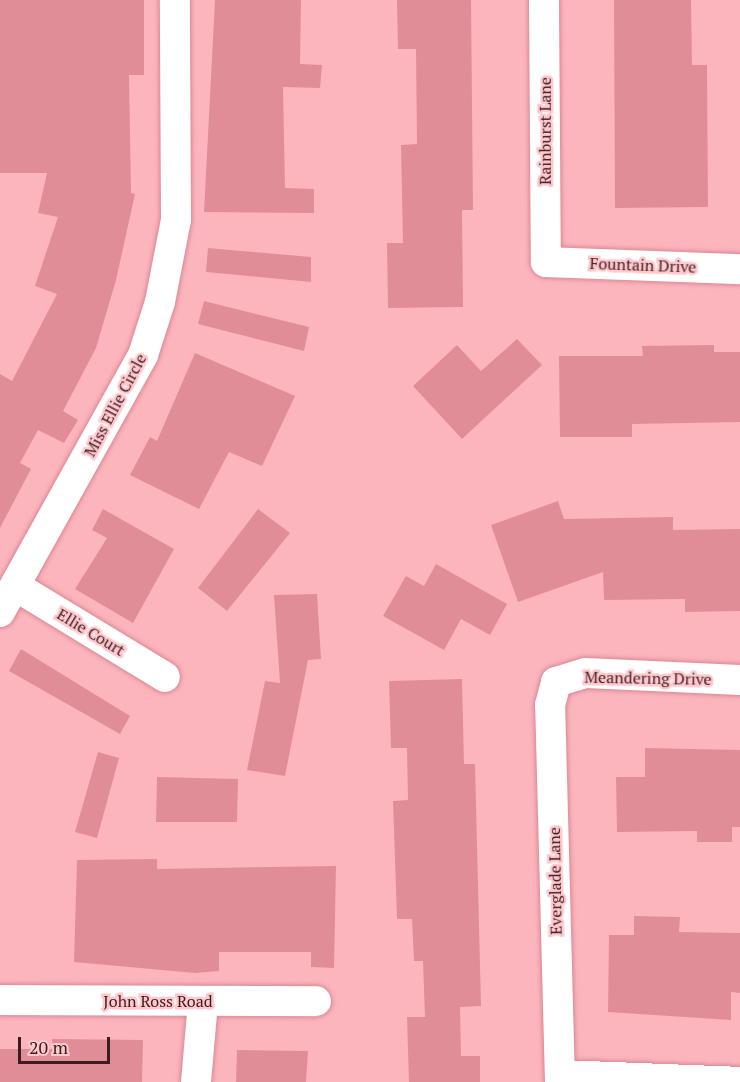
<!DOCTYPE html>
<html>
<head>
<meta charset="utf-8">
<style>
  body { margin:0 }
  #map { position:relative; width:740px; height:1082px; overflow:hidden; background:#fcb5bd; font-family:"PT Serif",serif }
  div>[style] { position:absolute }
  [style*='--x'] { left:calc(var(--x)*1px); top:calc(var(--y)*1px); width:calc(var(--w)*1px); rotate:calc(var(--a)*1deg) }
  .building>* { inset:0; background:#e18d97 }
  .roads { filter:drop-shadow(0 0 2px #db8792) drop-shadow(0 0 2px #db8792) }
  .minor>* { height:30px; margin:-15px; padding:0 15px; transform-origin:15px; border-radius:15px; background:#fff }
  span { translate:-50% -50%; white-space:nowrap; text-align:center; line-height:1.15; -webkit-text-stroke:5px #fec8cd; paint-order:stroke }
  .street-label { font-size:16px; color:#3d1c21 }
  .scale { position:absolute; left:18px; top:1037px; width:92px; height:27px; box-sizing:border-box; border:3px solid #3d1c21; border-top:0; padding-left:8px; font-size:18px; line-height:21px; white-space:nowrap; color:#3d1c21; -webkit-text-stroke:4px #fec8cd; paint-order:stroke }
</style>
</head>
<body>
<div id="map">
  <div class="building">
    <div style="clip-path:polygon(0 0,144px 0,144px 75px,129px 75px,131px 193px,135px 194px,116px 280px,96px 348px,63px 411px,78px 420px,64px 443px,38px 430px,20px 463px,31px 469px,0 528px,0 374px,12px 381px,57px 294px,35px 286px,58px 217px,38px 213px,47px 173px,0 173px)"></div>
    <div style="clip-path:polygon(215px 0,301px 0,300px 64px,322px 65px,320px 88px,283px 87px,285px 188px,314px 189px,314px 213px,204px 212px)"></div>
    <div style="clip-path:polygon(397px 0,471px 0,473px 210px,462px 210px,463px 307px,388px 308px,387px 243px,403px 243px,401px 145px,417px 144px,416px 49px,398px 49px)"></div>
    <div style="clip-path:polygon(614px 0,691px 0,692px 65px,707px 65px,708px 207px,615px 208px)"></div>
    <div style="clip-path:polygon(208px 248px,311px 257px,311px 282px,206px 272px)"></div>
    <div style="clip-path:polygon(204px 301px,309px 327px,304px 351px,198px 324px)"></div>
    <div style="clip-path:polygon(517px 339px,542px 365px,462px 439px,413px 386px,457px 345px,481px 371px)"></div>
    <div style="clip-path:polygon(714px 345px,714px 352px,740px 352px,740px 422px,632px 424px,632px 437px,560px 437px,559px 356px,643px 356px,642px 346px)"></div>
    <div style="clip-path:polygon(195px 353px,295px 396px,262px 466px,229px 452px,199px 509px,130px 475px,150px 437px,157px 441px)"></div>
    <div style="clip-path:polygon(558px 501px,564px 519px,673px 517px,673px 530px,740px 529px,740px 611px,685px 612px,685px 599px,604px 600px,603px 572px,518px 602px,491px 525px)"></div>
    <div style="clip-path:polygon(103px 509px,174px 549px,133px 623px,75px 589px,107px 538px,92px 530px)"></div>
    <div style="clip-path:polygon(258px 509px,290px 533px,227px 611px,198px 588px)"></div>
    <div style="clip-path:polygon(436px 564px,507px 604px,490px 635px,461px 619px,444px 650px,383px 616px,406px 576px,424px 586px)"></div>
    <div style="clip-path:polygon(317px 594px,321px 659px,308px 660px,285px 776px,247px 770px,265px 681px,280px 683px,274px 595px)"></div>
    <div style="clip-path:polygon(21px 649px,130px 716px,120px 734px,9px 671px)"></div>
    <div style="clip-path:polygon(462px 679px,464px 764px,475px 764px,481px 1006px,460px 1007px,461px 1056px,480px 1056px,480px 1082px,409px 1082px,407px 1017px,425px 1017px,423px 961px,414px 961px,412px 919px,397px 919px,393px 801px,408px 800px,407px 748px,391px 748px,389px 681px)"></div>
    <div style="clip-path:polygon(645px 748px,740px 750px,740px 827px,732px 827px,732px 842px,697px 842px,697px 831px,617px 832px,616px 777px,645px 777px)"></div>
    <div style="clip-path:polygon(98px 752px,119px 758px,97px 838px,75px 832px)"></div>
    <div style="clip-path:polygon(157px 777px,238px 779px,237px 822px,156px 822px)"></div>
    <div style="clip-path:polygon(157px 859px,157px 869px,336px 866px,334px 968px,311px 967px,311px 952px,219px 952px,219px 971px,195px 973px,74px 962px,77px 860px)"></div>
    <div style="clip-path:polygon(634px 916px,680px 917px,679px 932px,740px 933px,740px 993px,731px 992px,731px 1020px,608px 1012px,609px 935px,634px 935px)"></div>
    <div style="clip-path:polygon(52px 1039px,143px 1040px,142px 1082px,0 1082px,0 1049px,53px 1049px)"></div>
    <div style="clip-path:polygon(237px 1050px,308px 1051px,306px 1082px,236px 1082px)"></div>
  </div>
  <div class="roads">
    <div class="minor">
      <div style="--x:544;--y:0;--w:262;--a:89.6"></div>
      <div style="--x:546;--y:262;--w:194;--a:2.1"></div>
      <div style="--x:17;--y:587;--w:173;--a:31.3"></div>
      <div style="--x:0;--y:612;--w:294;--a:-60.9"></div>
      <div style="--x:143;--y:355;--w:56;--a:-72.2"></div>
      <div style="--x:160;--y:302;--w:84;--a:-79"></div>
      <div style="--x:176;--y:220;--w:220;--a:-90.3"></div>
      <div style="--x:0;--y:1000;--w:316;--a:0.2"></div>
      <div style="--x:560;--y:1075;--w:180;--a:2.2"></div>
      <div style="--x:196;--y:1082;--w:80;--a:-85"></div>
      <div style="--x:560;--y:1082;--w:377;--a:-91.5"></div>
      <div style="--x:550;--y:705;--w:24;--a:-75"></div>
      <div style="--x:556;--y:682;--w:31;--a:-17"></div>
      <div style="--x:586;--y:673;--w:154;--a:2.6"></div>
    </div>
  </div>
  <div class="street-label">
    <span style="left:545px;top:131px;rotate:-90deg">Rainburst Lane</span>
    <span style="left:643px;top:265px;rotate:2deg">Fountain Drive</span>
    <span style="left:115px;top:405px;rotate:-62deg">Miss Ellie Circle</span>
    <span style="left:91px;top:632px;rotate:31deg">Ellie Court</span>
    <span style="left:648px;top:678px;rotate:1deg">Meandering Drive</span>
    <span style="left:555px;top:881px;rotate:-91deg">Everglade Lane</span>
    <span style="left:158px;top:1001px">John Ross Road</span>
  </div>
  <div class="scale">20 m</div>
</div>
</body>
</html>
